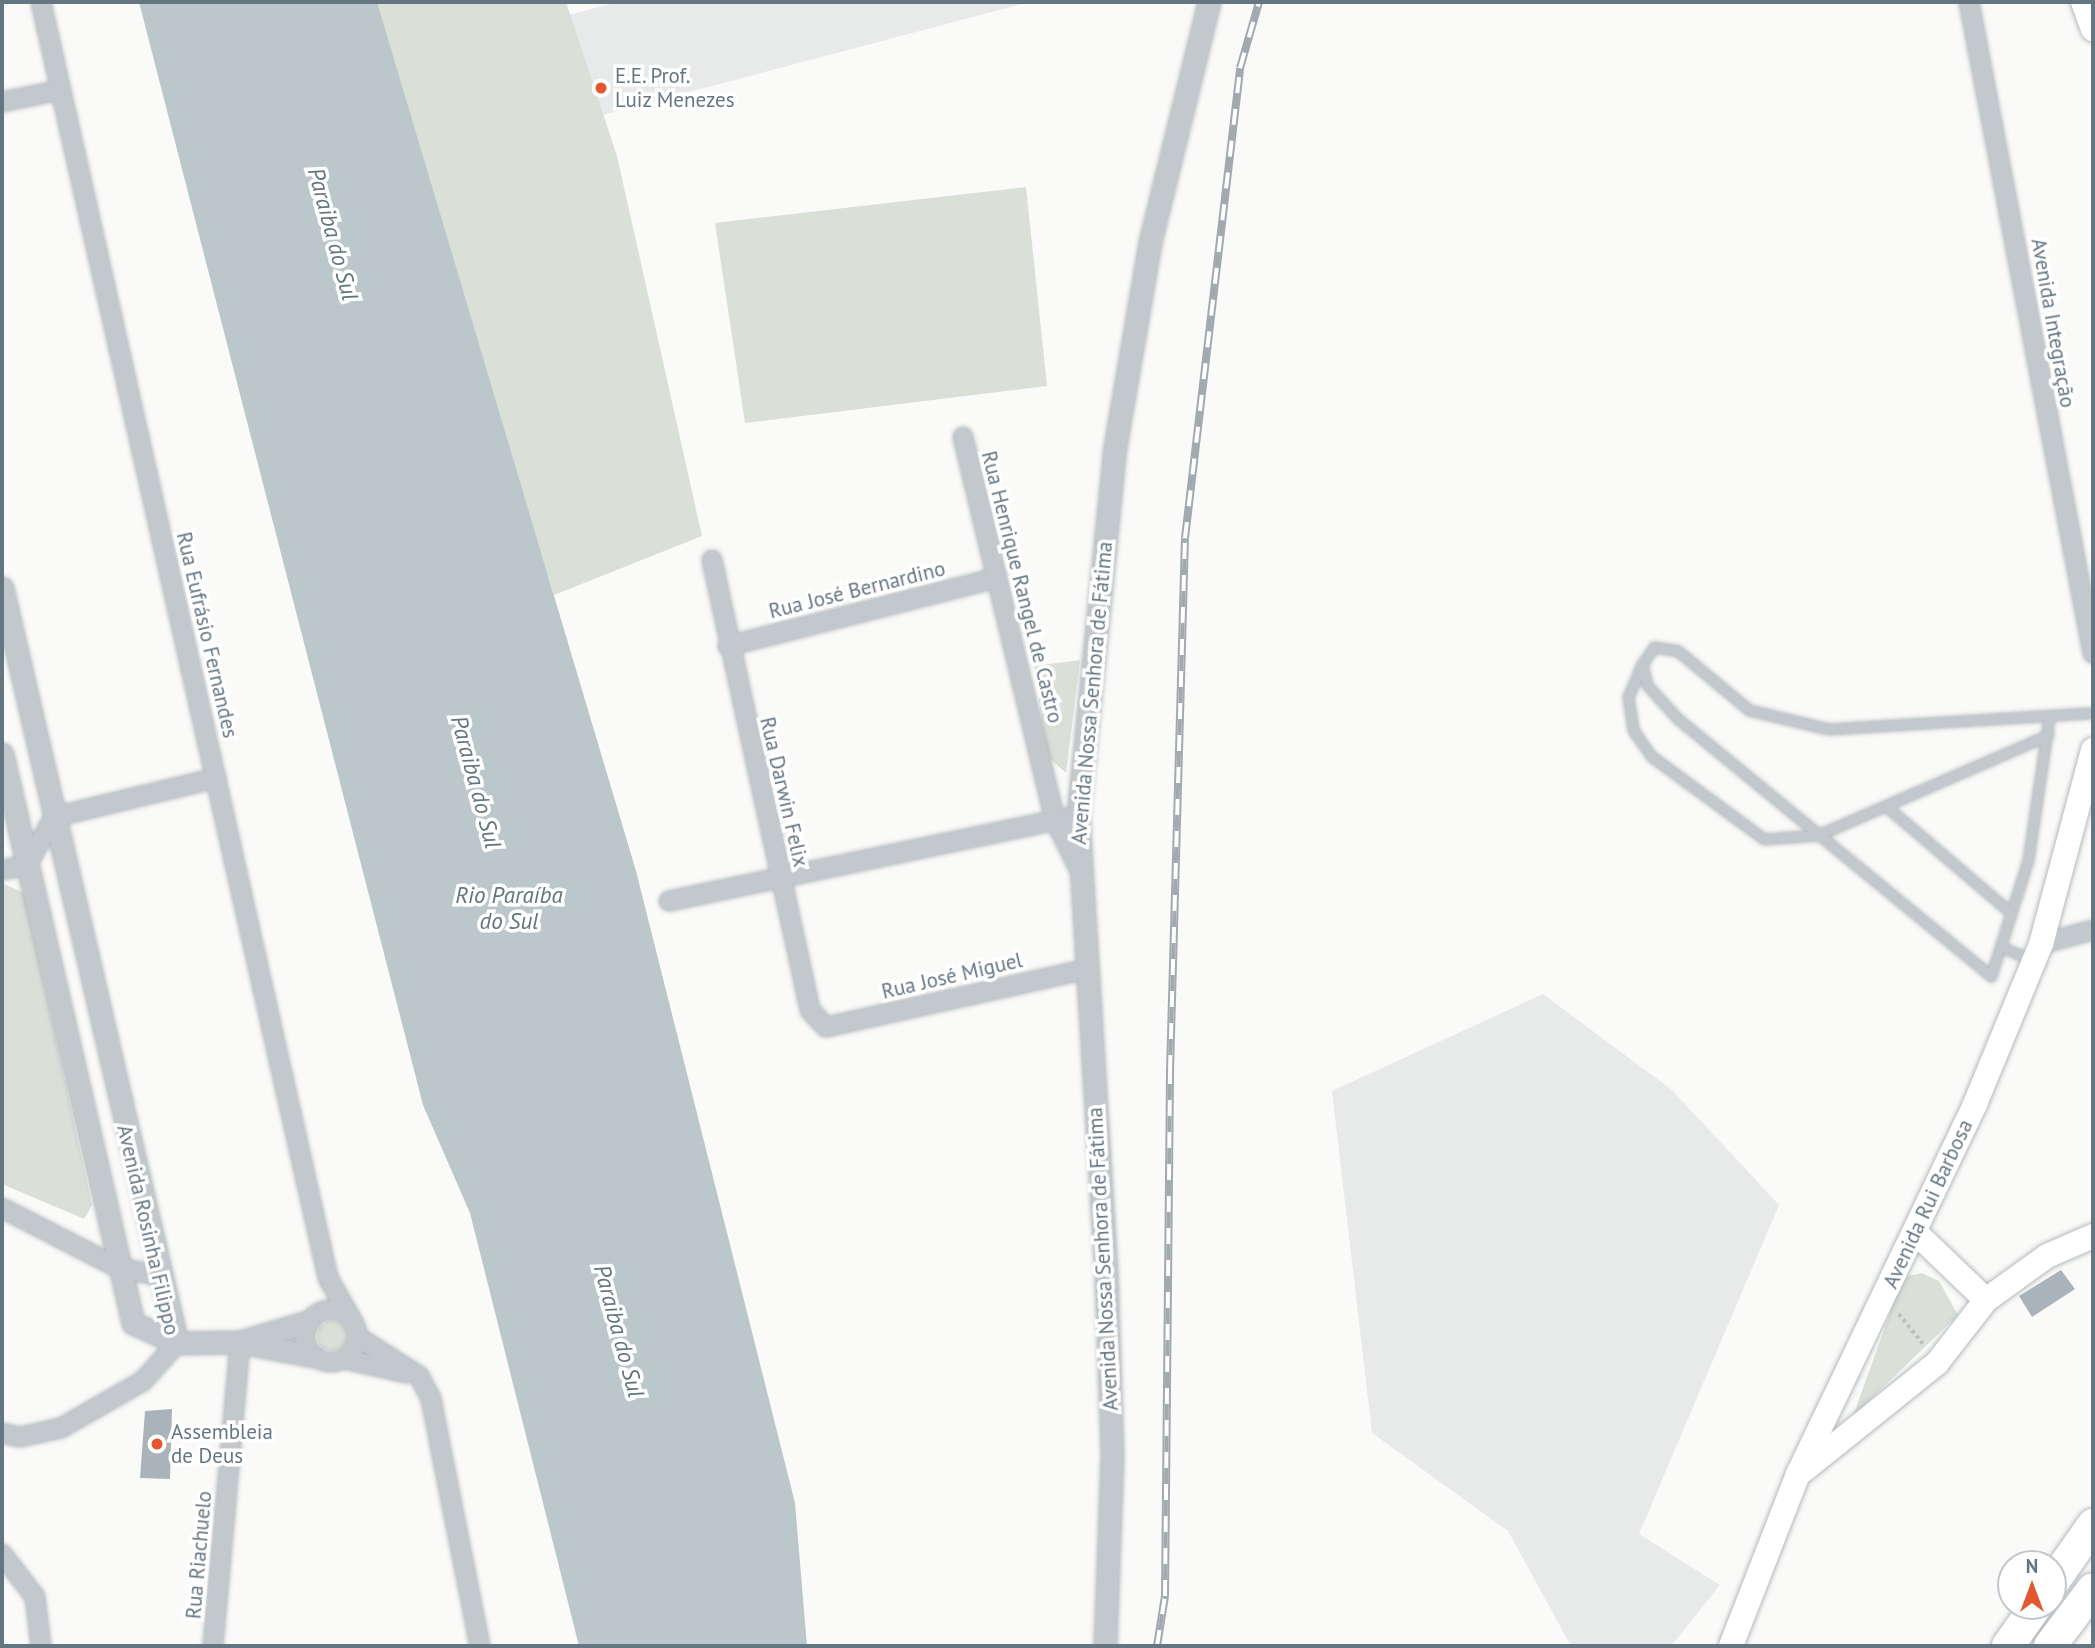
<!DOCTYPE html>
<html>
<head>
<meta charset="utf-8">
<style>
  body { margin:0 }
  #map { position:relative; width:2095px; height:1648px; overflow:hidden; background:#fafaf8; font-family:"PT Sans",sans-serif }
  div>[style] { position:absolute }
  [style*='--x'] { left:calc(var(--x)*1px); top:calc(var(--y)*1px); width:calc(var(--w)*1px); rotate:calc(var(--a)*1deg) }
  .built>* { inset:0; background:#e8e9e9 }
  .green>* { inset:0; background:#dadfd7 }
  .round { border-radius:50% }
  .water>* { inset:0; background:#bbc7cb }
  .building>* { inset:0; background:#aab3b9 }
  .path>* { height:3.5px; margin-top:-1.75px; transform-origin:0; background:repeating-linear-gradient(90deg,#bbbfc2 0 3.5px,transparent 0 7px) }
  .roads { filter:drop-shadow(0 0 2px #b3babf) drop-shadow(0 0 2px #b3babf) }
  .service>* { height:9px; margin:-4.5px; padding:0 4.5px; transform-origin:4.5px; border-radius:4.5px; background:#c3c8cc }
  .minor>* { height:18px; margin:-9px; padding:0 9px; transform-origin:9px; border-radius:9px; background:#c3c8cc }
  .minor>.ring { margin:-9px; padding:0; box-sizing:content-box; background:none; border:18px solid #c3c8cc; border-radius:50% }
  .tertiary>* { height:21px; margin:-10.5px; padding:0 10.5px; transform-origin:10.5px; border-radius:10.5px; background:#c3c8cc }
  .secondary>* { height:24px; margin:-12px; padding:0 12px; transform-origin:12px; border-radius:12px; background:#fff }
  .motorway>* { height:32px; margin:-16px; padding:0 16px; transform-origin:16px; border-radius:16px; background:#fff }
  .rail>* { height:8px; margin-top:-4px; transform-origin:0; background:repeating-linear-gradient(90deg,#fff 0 16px,#a2aab0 0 32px); box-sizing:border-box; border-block:2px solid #a2aab0 }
  .dots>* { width:19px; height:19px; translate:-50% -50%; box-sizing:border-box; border:4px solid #fff; border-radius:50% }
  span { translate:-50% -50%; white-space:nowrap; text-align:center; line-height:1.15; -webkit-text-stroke:7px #fff; paint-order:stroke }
  .poi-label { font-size:21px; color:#657683 }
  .left { translate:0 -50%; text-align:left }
  .street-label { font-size:21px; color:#657683 }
  .water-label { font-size:23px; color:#60757c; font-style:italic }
  .frame { position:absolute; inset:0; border:4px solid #657683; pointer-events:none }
  .north { position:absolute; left:1997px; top:1550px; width:70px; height:70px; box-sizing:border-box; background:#fff; border:2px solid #c1c8cd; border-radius:50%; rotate:0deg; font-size:19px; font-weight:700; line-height:28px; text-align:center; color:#657683 }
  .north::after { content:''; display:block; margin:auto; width:24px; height:32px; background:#e4572e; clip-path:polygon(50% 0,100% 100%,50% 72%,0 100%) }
</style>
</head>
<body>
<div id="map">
  <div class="built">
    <div style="clip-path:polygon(618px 2px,1029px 2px,508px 140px,487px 36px)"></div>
    <div style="clip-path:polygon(1543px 994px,1672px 1090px,1779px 1205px,1639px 1534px,1720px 1585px,1671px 1646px,1571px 1646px,1508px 1531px,1372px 1433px,1332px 1091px)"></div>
  </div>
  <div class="green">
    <div style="clip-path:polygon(372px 2px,566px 2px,617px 156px,702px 536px,554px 595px)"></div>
    <div style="clip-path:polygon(1026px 187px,1047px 386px,745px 423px,715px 223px)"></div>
    <div style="clip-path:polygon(1080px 660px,1066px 773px,1047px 756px,1034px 666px)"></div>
    <div style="clip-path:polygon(2px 883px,24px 893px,92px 1205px,84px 1219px,2px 1184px)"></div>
    <div style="clip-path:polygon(1922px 1273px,1939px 1281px,1958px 1315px,1853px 1416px,1903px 1277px)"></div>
    <div class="round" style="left:317px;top:1321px;width:30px;height:30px"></div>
  </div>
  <div class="water">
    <div style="clip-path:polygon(139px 2px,377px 2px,636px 871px,795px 1503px,807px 1646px,579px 1646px,470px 1213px,423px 1105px)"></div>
  </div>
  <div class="building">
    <div style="clip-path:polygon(2061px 1270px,2075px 1289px,2032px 1317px,2019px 1296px)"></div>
    <div style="clip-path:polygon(172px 1409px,170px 1479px,140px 1478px,145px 1411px)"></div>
  </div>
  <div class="path">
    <div style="--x:1899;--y:1314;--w:38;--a:51"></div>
  </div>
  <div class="roads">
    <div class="service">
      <div style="--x:1642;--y:664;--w:36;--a:113"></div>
      <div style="--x:1628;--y:697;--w:33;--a:81"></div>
      <div style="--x:1633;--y:730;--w:32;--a:55"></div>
      <div style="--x:1651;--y:756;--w:140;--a:36.3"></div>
      <div style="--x:1764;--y:839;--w:54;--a:-4.2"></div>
      <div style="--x:1818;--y:835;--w:251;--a:-23.5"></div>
      <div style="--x:2049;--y:718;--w:144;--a:98.4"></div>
      <div style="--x:2028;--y:860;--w:122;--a:107.7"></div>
      <div style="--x:1991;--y:976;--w:405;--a:-140.6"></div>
      <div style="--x:1678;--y:719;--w:46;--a:-132.4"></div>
      <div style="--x:1647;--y:685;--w:22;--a:-103"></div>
      <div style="--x:1642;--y:664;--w:21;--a:-55"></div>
      <div style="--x:1654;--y:647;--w:24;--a:9"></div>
      <div style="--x:1678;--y:651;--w:92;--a:39.7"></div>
      <div style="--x:1749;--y:710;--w:82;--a:13.4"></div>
      <div style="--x:1829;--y:729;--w:264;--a:-3.5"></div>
      <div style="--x:1887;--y:807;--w:163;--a:40.5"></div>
      <div style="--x:2002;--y:947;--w:34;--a:24"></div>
    </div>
    <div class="minor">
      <div style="--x:41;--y:2;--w:1308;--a:77.32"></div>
      <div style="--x:328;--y:1278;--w:48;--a:60.3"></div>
      <div style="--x:1969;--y:2;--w:663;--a:79.22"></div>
      <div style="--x:2;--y:102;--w:60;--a:-11.5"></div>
      <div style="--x:963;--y:437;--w:394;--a:76.5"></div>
      <div style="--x:1055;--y:820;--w:52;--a:63.9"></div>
      <div style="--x:712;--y:560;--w:461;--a:77.7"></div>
      <div style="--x:810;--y:1010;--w:23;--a:47"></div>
      <div style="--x:826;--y:1027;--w:267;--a:-12.5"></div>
      <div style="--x:728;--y:646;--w:277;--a:-14.2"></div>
      <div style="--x:2;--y:870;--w:25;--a:-11"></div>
      <div style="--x:27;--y:865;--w:55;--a:-60.6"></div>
      <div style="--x:54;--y:817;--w:167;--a:-13.5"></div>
      <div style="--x:669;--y:901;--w:406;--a:-11.8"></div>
      <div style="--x:2041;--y:944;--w:54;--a:-15.1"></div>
      <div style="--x:2;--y:1208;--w:129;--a:27.2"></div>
      <div style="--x:117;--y:1267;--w:43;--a:12.1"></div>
      <div class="ring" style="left:305px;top:1310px;width:34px;height:34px"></div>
      <div style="--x:358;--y:1337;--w:72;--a:32.6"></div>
      <div style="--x:419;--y:1376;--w:26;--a:62"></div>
      <div style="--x:431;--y:1399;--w:252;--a:78.8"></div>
      <div style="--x:344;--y:1359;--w:64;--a:12.7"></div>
      <div style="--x:2;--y:1433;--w:18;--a:13"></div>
      <div style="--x:20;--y:1437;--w:42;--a:-12.4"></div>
      <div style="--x:61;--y:1428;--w:95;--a:-29.8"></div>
      <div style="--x:143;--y:1381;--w:51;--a:-48.2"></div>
      <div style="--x:2;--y:1554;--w:54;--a:52.5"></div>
      <div style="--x:35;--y:1597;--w:49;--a:83"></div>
      <div style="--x:213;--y:1646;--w:305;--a:-84.9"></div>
    </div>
    <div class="tertiary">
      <div style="--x:2;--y:588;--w:775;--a:76.95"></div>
      <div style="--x:2;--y:754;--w:584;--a:77.03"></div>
      <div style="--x:133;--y:1323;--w:48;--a:24.4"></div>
      <div style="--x:177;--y:1343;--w:63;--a:-0.9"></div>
      <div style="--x:240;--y:1342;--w:75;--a:10.7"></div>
      <div style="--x:243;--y:1341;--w:68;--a:-16.3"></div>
      <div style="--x:1105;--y:1646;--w:192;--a:-87.9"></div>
      <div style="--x:1112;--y:1454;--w:181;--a:-91.9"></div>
      <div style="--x:1106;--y:1273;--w:458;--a:-93.5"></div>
      <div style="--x:1078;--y:816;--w:371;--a:-84.3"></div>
      <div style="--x:1115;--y:447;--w:208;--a:-80.3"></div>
      <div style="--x:1150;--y:242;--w:247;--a:-76.2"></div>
    </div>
    <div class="secondary">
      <div style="--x:2083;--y:2;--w:29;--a:70"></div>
      <div style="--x:1915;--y:1232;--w:98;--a:43.8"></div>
      <div style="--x:1804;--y:1470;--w:171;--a:-38.8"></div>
      <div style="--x:1937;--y:1363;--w:80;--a:-52.1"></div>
      <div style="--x:1986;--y:1300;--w:75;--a:-35.8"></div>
      <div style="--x:2047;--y:1256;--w:50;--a:-23.5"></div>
      <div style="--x:1731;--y:1646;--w:185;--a:-68.7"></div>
      <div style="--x:1798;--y:1474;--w:410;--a:-64.4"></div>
      <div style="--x:1975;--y:1104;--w:173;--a:-67.6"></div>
      <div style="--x:2041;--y:944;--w:201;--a:-75"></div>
    </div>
    <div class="motorway">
      <div style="--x:2053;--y:1582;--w:70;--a:-54.9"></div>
      <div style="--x:2008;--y:1646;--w:49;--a:-55"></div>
      <div style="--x:2050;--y:1646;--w:71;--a:-53"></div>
    </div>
  </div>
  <div class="rail">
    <div style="--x:1157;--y:1646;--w:51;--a:-80.9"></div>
    <div style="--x:1165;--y:1596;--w:525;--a:-89.45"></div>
    <div style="--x:1170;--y:1071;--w:533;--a:-88.39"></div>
    <div style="--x:1185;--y:538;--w:473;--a:-83.3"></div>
    <div style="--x:1240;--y:68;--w:69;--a:-73.9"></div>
  </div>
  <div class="dots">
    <div style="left:601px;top:88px;background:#e4572e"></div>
    <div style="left:157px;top:1444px;background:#e4572e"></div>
  </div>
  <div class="poi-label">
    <span class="left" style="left:615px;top:88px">E.E. Prof.<br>Luiz Menezes</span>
    <span class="left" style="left:171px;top:1444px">Assembleia<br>de Deus</span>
  </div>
  <div class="street-label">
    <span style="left:2053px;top:323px;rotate:80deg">Avenida Integração</span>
    <span style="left:1022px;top:587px;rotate:76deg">Rua Henrique Rangel de Castro</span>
    <span style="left:857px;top:590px;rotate:-14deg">Rua José Bernardino</span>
    <span style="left:207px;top:635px;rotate:77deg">Rua Eufrásio Fernandes</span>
    <span style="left:1092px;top:693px;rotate:-85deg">Avenida Nossa Senhora de Fátima</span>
    <span style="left:784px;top:792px;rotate:77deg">Rua Darwin Felix</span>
    <span style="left:952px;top:976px;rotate:-13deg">Rua José Miguel</span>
    <span style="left:1928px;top:1204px;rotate:-65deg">Avenida Rui Barbosa</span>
    <span style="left:148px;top:1230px;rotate:77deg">Avenida Rosinha Filippo</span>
    <span style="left:1103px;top:1259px;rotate:-93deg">Avenida Nossa Senhora de Fátima</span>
    <span style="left:199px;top:1555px;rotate:-85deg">Rua Riachuelo</span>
  </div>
  <div class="water-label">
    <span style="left:333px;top:234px;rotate:75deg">Paraiba do Sul</span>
    <span style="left:476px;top:782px;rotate:75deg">Paraiba do Sul</span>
    <span style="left:509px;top:908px">Rio Paraíba<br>do Sul</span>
    <span style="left:619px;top:1331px;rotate:75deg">Paraiba do Sul</span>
  </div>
  <div class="frame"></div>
  <div class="north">N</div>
</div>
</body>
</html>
